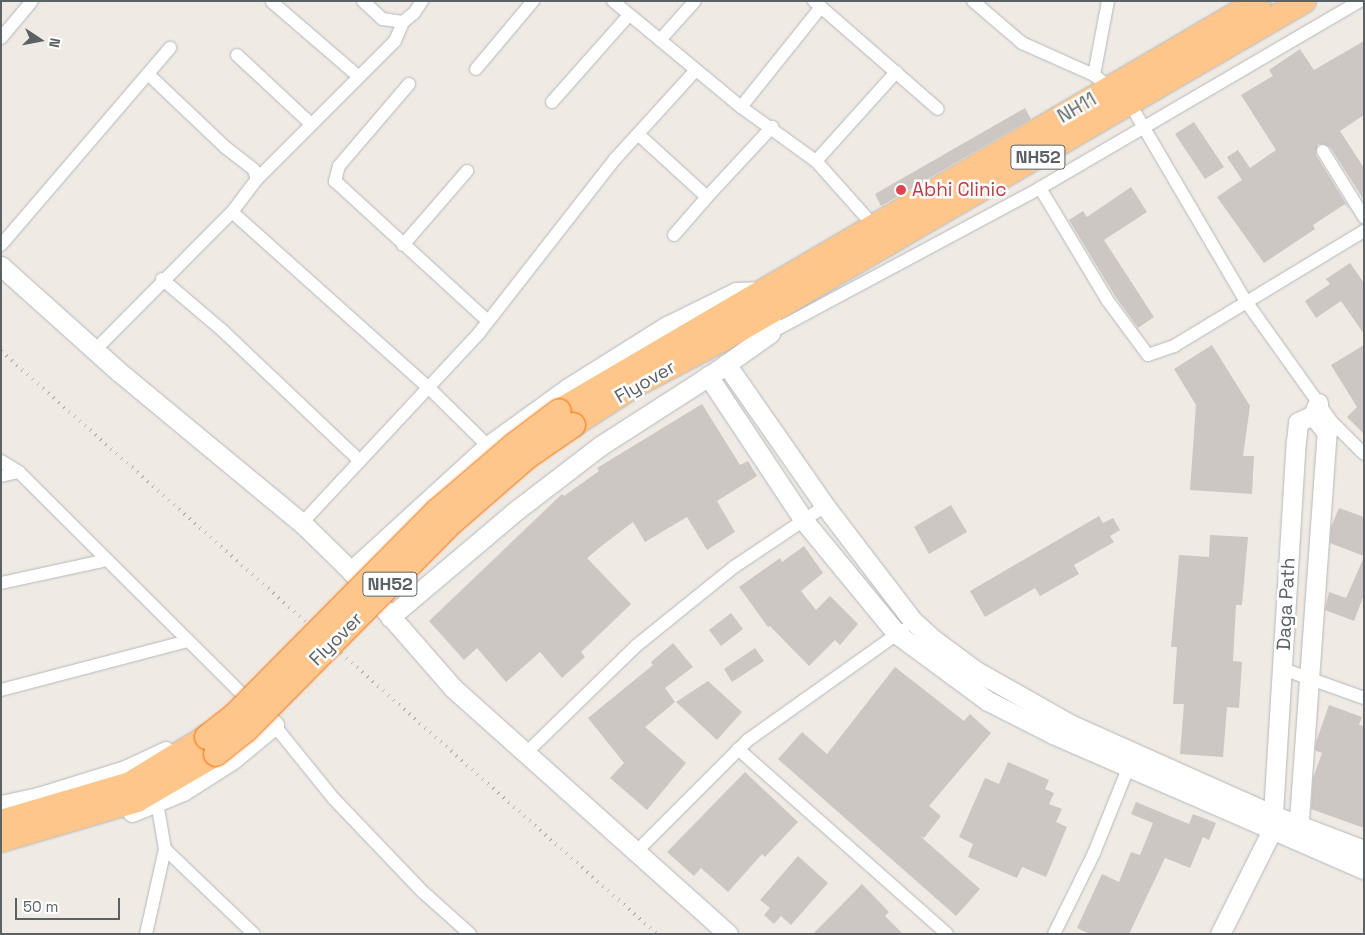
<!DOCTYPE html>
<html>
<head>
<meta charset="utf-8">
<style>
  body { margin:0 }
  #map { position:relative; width:1365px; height:935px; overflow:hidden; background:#efeae3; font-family:"Space Grotesk",sans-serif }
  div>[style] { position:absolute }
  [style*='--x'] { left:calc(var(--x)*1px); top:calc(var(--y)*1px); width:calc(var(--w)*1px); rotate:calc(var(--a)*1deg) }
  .building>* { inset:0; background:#ccc7c2 }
  .roads { filter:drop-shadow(0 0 1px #b4b8bc) drop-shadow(0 0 1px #b4b8bc) }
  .street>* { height:12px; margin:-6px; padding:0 6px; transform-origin:6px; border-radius:6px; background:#fff }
  .secondary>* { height:19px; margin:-9.5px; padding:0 9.5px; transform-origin:9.5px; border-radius:9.5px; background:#fff }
  .highway>* { height:24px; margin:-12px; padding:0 12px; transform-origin:12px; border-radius:12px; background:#ffc68b }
  .rail>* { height:4px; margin-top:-2px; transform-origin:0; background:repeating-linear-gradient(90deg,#b3b4b5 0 1px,transparent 0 7px) }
  .bridges { filter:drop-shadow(0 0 1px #f36d00) drop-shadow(0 0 1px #f36d00) }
  .highway-bridge>* { height:24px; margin:-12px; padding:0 12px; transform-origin:12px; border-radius:12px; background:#ffc68b }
  .dots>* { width:14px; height:14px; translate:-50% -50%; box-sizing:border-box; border:2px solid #fff; border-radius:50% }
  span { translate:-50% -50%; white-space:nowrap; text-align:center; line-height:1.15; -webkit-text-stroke:5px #fff; paint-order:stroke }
  .shield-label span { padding:1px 4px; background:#fff; border:1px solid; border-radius:4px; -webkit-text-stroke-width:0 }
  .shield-label { font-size:18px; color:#5b6265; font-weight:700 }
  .street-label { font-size:19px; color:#5b6265 }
  .health-label { font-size:19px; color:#be3a42 }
  .left { translate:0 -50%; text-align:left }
  .frame { position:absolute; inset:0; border:2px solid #5b6265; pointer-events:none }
  .north { position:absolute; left:15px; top:15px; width:50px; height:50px; -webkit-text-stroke:4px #fff; paint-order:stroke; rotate:101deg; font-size:14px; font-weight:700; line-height:20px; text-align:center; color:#5b6265 }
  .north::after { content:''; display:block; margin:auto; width:18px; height:22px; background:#5b6265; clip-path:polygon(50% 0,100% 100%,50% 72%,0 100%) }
  .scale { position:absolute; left:15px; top:898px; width:105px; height:22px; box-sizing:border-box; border:2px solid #5b6265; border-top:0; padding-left:6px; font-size:15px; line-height:18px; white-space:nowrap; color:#5b6265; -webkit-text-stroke:4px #fff; paint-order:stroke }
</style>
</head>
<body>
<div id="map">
  <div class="building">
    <div style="clip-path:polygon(1364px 41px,1364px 115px,1340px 131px,1364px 168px,1364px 200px,1330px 147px,1318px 144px,1316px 155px,1350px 210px,1345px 204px,1313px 225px,1315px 229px,1264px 263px,1217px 197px,1242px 180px,1227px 157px,1238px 150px,1250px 168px,1276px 150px,1241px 95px,1273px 76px,1269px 70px,1300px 49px,1314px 70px)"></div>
    <div style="clip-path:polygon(1025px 108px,1031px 119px,881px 206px,875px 194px)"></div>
    <div style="clip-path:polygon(1194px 122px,1224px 167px,1205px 179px,1175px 134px)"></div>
    <div style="clip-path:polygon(1131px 187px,1147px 212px,1104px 240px,1154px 317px,1138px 328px,1115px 296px,1069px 220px,1083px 211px,1087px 217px)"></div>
    <div style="clip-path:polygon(1350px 263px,1364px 283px,1364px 334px,1341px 301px,1316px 318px,1305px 301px,1330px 284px,1326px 279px)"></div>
    <div style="clip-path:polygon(1212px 345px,1250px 406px,1243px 456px,1254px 456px,1252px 494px,1190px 490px,1196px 405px,1174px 369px)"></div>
    <div style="clip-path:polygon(1364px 345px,1364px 434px,1347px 417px,1357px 407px,1331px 365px)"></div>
    <div style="clip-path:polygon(702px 404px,740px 465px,748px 461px,757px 476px,717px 501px,735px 532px,707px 550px,687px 517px,645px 542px,633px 522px,604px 544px,587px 558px,631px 604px,581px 652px,585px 657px,562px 678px,540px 652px,506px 682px,477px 648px,464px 660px,429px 621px,562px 494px,564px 496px,599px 471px,597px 468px)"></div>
    <div style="clip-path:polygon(951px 505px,967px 532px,929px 554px,914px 527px)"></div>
    <div style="clip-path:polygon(1339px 508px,1364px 517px,1364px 556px,1330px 543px,1331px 527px)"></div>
    <div style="clip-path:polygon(1099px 516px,1103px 523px,1113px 518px,1120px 530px,1110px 536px,1114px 542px,1074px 565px,1079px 574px,1040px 596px,1035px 588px,985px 617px,970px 591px)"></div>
    <div style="clip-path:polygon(1210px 535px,1248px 537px,1242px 605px,1236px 605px,1233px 661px,1242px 662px,1239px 708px,1227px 707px,1223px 757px,1180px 754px,1184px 704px,1173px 704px,1177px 647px,1171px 647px,1179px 555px,1209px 557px)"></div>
    <div style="clip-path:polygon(804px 546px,823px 573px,801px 591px,816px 610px,830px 596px,858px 624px,840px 645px,835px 640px,809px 666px,770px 626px,768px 627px,739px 587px,780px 558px,782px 562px)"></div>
    <div style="clip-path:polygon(1364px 557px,1364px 595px,1354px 621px,1325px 610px,1329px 592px,1346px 598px)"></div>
    <div style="clip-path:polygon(731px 613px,743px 629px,721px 646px,709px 630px)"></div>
    <div style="clip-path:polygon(673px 643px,693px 667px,665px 688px,675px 702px,645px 727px,686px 763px,647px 810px,610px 778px,624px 763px,588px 718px,653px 665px,651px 662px)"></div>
    <div style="clip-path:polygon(755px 648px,764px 661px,732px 682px,724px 669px)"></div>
    <div style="clip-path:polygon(895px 667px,964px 721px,970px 714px,991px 733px,929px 806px,941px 816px,924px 838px,920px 836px,980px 889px,956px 916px,778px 759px,802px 732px,827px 754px)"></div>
    <div style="clip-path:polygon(708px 681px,742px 712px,717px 740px,676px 702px)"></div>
    <div style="clip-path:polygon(1329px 705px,1362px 717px,1359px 725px,1364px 726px,1364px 828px,1311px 809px,1313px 778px,1322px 753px,1315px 750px,1316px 742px)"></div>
    <div style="clip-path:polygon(1008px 762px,1049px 780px,1045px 789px,1054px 793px,1049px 804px,1062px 809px,1056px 822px,1067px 827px,1046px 877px,1022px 867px,1017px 878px,968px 857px,973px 844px,959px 837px,985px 778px,999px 784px)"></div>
    <div style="clip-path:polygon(745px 772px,798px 822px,765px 857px,762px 854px,728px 892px,701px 868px,694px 876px,667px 852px)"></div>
    <div style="clip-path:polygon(1136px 802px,1189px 824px,1193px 814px,1216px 823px,1209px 840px,1203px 837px,1190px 868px,1165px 858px,1129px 934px,1090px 934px,1077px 928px,1102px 874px,1119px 882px,1131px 852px,1140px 855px,1153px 823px,1131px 814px)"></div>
    <div style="clip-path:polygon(798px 856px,828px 883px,791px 925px,781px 916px,774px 924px,764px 915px,770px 908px,760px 900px)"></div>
    <div style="clip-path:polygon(862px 884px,889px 912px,885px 916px,903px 934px,813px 934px)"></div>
  </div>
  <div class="roads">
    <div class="street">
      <div style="--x:363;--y:1;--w:26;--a:43"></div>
      <div style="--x:382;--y:19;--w:21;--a:8"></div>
      <div style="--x:403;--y:22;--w:14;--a:-39"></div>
      <div style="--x:414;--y:13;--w:14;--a:-56"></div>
      <div style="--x:613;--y:1;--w:166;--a:39.6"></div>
      <div style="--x:741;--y:107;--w:92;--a:35.8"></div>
      <div style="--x:816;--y:161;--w:87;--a:48.3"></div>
      <div style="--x:814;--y:1;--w:164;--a:41.1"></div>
      <div style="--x:973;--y:1;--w:65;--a:40.6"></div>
      <div style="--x:1022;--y:43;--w:79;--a:24"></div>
      <div style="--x:1094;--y:75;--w:46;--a:38.9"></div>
      <div style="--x:1130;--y:104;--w:227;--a:59.6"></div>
      <div style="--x:1245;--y:300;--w:150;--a:54.5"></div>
      <div style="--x:1332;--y:422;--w:45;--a:45"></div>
      <div style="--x:272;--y:2;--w:113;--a:40.7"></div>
      <div style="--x:1;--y:38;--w:48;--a:-50"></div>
      <div style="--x:660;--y:40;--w:52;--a:-48.1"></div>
      <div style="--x:237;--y:55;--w:101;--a:43"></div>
      <div style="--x:476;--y:69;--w:89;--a:-50"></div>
      <div style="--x:148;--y:74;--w:106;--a:43.5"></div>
      <div style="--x:225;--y:147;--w:37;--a:38"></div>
      <div style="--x:254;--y:170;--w:9;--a:72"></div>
      <div style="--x:1094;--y:75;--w:75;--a:-79.3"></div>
      <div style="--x:409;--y:84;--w:108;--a:130.5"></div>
      <div style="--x:339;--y:166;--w:16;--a:105"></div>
      <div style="--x:335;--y:181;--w:207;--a:42.5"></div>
      <div style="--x:552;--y:102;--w:116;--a:-48.5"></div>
      <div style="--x:741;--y:107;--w:128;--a:-51.3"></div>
      <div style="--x:638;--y:134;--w:93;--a:42.4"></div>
      <div style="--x:707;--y:197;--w:96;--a:-47.1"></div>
      <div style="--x:1323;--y:151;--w:78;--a:58.2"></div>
      <div style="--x:816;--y:161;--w:120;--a:-48"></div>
      <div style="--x:1040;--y:188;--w:132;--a:59"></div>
      <div style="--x:1108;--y:301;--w:67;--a:53.5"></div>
      <div style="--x:1148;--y:355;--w:28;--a:-19"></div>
      <div style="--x:1174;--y:346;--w:222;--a:-31.2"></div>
      <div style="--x:232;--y:212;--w:264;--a:41.8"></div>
      <div style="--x:429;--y:388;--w:83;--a:44.5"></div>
      <div style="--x:674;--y:235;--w:50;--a:-49"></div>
      <div style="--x:1;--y:245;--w:260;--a:-49.4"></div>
      <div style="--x:403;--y:245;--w:98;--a:-49.1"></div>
      <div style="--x:162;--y:279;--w:80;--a:40.4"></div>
      <div style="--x:223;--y:331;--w:189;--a:43.5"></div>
      <div style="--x:770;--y:333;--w:306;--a:-28.2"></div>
      <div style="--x:1040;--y:188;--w:371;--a:-30.3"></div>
      <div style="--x:95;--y:350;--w:194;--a:-45.2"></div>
      <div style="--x:232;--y:212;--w:41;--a:-52.9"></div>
      <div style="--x:257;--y:179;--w:195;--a:-45"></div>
      <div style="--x:395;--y:41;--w:21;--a:-67"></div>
      <div style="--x:1;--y:461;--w:21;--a:31"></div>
      <div style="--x:19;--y:472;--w:315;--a:44.9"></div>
      <div style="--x:1;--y:476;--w:18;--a:-13"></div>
      <div style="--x:302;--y:523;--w:260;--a:-47"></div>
      <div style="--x:479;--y:333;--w:221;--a:-52"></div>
      <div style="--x:615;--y:159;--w:120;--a:-47.7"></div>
      <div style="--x:1;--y:583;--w:108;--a:-12.2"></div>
      <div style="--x:1283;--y:669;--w:86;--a:19.7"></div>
      <div style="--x:1;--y:690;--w:193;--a:-14.7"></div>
      <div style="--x:274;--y:725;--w:95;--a:51"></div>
      <div style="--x:334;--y:799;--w:129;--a:46.3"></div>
      <div style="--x:423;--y:892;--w:63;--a:41.8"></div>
      <div style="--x:738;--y:749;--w:279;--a:41.5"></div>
      <div style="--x:525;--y:754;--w:155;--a:-44.2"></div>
      <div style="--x:636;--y:646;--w:126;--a:-38.9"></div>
      <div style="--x:734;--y:567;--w:110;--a:-33.8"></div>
      <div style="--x:165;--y:849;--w:123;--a:43.7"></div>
      <div style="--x:637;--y:851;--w:157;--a:-45"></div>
      <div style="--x:748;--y:740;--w:190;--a:-35.4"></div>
      <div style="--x:146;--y:934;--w:87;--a:-77.4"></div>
      <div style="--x:165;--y:849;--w:48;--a:-99.7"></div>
      <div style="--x:1054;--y:934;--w:90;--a:-63.7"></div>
      <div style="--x:1094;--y:853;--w:99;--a:-68.1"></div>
    </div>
    <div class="secondary">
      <div style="--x:1;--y:266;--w:157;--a:41.9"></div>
      <div style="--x:118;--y:371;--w:239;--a:39.6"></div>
      <div style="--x:302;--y:523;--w:69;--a:44.4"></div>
      <div style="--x:351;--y:571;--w:155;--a:48.9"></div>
      <div style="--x:453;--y:688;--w:369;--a:41.8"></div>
      <div style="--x:726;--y:364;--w:173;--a:55.1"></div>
      <div style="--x:825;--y:506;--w:145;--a:52.6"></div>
      <div style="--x:913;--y:621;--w:28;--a:42"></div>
      <div style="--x:934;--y:640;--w:52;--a:36.4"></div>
      <div style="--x:976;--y:671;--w:110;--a:29.4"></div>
      <div style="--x:1072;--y:725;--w:222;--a:24.1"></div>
      <div style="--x:1275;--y:816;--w:95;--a:20.9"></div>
      <div style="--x:708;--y:376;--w:175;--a:56.4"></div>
      <div style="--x:805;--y:522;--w:145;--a:50.6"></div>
      <div style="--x:897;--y:634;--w:113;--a:36.4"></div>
      <div style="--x:988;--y:701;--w:73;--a:26.9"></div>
      <div style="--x:1053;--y:734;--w:339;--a:23.5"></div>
      <div style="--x:351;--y:571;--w:185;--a:-42.4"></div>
      <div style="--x:488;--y:446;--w:99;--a:-35.9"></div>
      <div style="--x:568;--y:388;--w:117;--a:-32.1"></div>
      <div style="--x:667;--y:326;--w:77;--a:-26.2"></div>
      <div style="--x:736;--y:292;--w:28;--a:-2"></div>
      <div style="--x:390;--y:617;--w:167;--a:-40.2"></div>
      <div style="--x:518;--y:509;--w:103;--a:-37.5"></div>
      <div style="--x:600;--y:446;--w:140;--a:-32.8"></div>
      <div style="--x:718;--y:370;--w:64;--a:-35.4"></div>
      <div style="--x:770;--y:333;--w:22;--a:-87"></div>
      <div style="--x:1;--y:805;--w:38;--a:-12"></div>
      <div style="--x:38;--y:797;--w:91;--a:-17.2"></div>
      <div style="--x:125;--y:770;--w:45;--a:-24.9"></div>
      <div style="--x:132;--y:812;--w:55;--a:-22.4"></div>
      <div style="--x:183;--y:791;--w:59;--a:-32.6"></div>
      <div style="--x:233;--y:759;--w:53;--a:-39.7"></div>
      <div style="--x:274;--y:725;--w:30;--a:-135"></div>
      <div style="--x:1298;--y:833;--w:401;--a:-85.9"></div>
      <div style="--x:1327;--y:433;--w:23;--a:-128"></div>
      <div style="--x:1220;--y:934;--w:116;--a:-63.4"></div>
      <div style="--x:1272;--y:830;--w:389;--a:-86.5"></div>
      <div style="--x:1296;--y:442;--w:20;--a:-84"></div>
      <div style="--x:1298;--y:422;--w:17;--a:-25"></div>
      <div style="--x:1313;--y:415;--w:13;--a:-67"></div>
    </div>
    <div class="highway">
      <div style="--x:559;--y:411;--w:811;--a:-30.36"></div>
      <div style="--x:573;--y:425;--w:74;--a:-32.8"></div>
      <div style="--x:635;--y:385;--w:102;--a:-27.6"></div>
      <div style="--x:725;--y:338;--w:670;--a:-30.2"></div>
      <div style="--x:1;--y:822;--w:134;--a:-16.4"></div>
      <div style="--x:130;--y:784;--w:90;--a:-31.4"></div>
      <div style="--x:1;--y:840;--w:142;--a:-16.4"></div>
      <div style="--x:137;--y:800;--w:91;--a:-30.2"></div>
    </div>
  </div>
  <div class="rail">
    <div style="--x:1;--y:351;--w:878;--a:41.63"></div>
  </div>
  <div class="bridges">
    <div class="highway-bridge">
      <div style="--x:207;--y:737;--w:33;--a:-38"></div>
      <div style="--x:233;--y:717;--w:290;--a:-45.3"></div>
      <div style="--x:437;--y:511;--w:101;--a:-40.6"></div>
      <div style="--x:514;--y:445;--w:56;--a:-37.1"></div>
      <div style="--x:216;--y:754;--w:38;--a:-39"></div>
      <div style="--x:246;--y:730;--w:291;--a:-45.3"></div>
      <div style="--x:451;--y:523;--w:101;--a:-41"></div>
      <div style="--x:527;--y:457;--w:56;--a:-34.8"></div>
    </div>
  </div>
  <div class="dots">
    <div style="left:901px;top:190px;background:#e0444e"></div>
  </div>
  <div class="shield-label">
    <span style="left:1038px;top:157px">NH52</span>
    <span style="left:390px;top:584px">NH52</span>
  </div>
  <div class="street-label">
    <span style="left:1077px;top:108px;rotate:-30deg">NH11</span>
    <span style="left:645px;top:382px;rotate:-30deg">Flyover</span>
    <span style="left:1286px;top:604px;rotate:-87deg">Daga Path</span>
    <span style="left:336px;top:639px;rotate:-45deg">Flyover</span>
  </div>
  <div class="health-label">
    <span class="left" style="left:912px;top:190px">Abhi Clinic</span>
  </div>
  <div class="frame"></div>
  <div class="north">N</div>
  <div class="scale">50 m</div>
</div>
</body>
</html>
